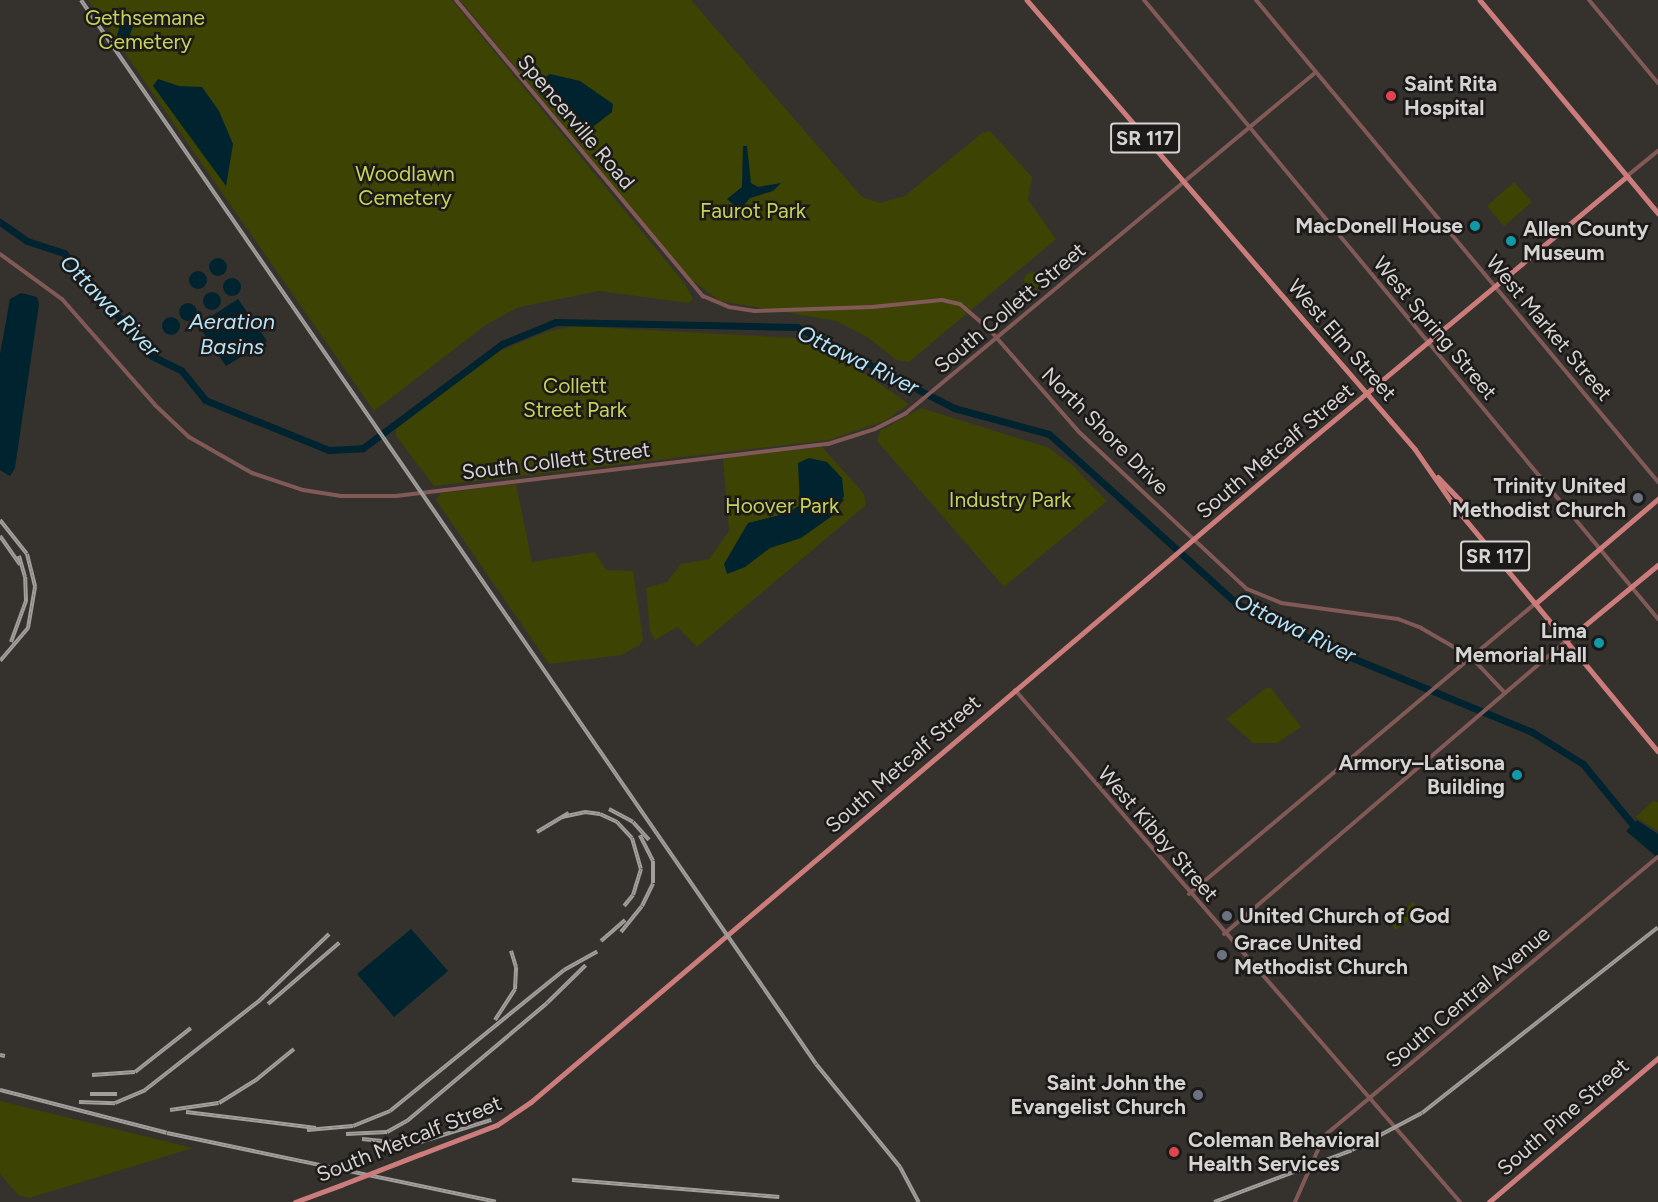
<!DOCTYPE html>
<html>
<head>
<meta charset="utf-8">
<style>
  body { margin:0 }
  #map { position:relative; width:1658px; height:1202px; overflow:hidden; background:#35322e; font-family:Figtree,sans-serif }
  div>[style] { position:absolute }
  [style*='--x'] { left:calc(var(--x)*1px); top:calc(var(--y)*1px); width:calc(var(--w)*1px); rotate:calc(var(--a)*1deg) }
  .green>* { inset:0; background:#3d4302 }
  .round { border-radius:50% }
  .water>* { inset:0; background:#002330 }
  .river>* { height:7px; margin:-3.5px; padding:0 3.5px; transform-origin:3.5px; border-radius:3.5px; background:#002330 }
  .minor>* { height:4px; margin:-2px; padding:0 2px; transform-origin:2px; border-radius:2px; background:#815957 }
  .major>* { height:4.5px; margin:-2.25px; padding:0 2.25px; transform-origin:2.25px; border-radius:2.25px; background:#cc7d7b }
  .rail>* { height:4px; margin-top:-2px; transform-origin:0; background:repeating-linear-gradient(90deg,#1b1a18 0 4.5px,#a19e9c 0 9px); box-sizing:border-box; border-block:2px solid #a19e9c }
  .major-bridge>* { height:4.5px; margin:-2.25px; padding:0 2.25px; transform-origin:2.25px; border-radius:2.25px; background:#cc7d7b }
  .dots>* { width:16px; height:16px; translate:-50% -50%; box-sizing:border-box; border:3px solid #1b1a18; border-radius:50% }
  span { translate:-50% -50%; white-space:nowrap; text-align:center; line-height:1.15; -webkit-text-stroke:5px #1b1a18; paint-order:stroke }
  .shield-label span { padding:2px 4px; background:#1b1a18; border:2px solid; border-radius:4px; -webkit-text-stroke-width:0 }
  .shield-label { font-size:20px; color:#d6d4d2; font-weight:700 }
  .park-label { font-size:21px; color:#c4d359 }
  .poi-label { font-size:21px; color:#d6d4d2; font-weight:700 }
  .left { translate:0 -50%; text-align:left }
  .right { translate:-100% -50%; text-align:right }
  .street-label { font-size:21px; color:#d6d4d2 }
  .water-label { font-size:22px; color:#b4e4fb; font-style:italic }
</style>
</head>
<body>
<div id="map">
  <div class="green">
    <div style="clip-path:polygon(88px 0,452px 0,685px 284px,693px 299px,689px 303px,599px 291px,519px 307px,487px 324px,374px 411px)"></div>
    <div style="clip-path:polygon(460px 0,691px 0,862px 197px,880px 203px,905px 196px,982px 133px,990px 131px,1032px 177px,1028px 200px,1056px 239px,909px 362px,896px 360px,869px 338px,836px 321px,720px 301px,689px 278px)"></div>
    <div style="clip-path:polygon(1514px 182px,1532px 202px,1504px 226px,1487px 206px)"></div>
    <div class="round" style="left:1024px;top:272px;width:18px;height:18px"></div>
    <div style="clip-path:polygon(573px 326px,795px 338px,842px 358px,909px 404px,885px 421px,829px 440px,434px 486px,396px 436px,396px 429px,497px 352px,546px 332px)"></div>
    <div style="clip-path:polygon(921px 408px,1047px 447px,1071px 464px,1107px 501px,1004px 587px,877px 441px,880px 431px)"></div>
    <div style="clip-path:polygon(822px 447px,864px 494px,866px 505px,697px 647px,677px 627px,655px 640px,650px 632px,646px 588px,667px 582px,681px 564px,709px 559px,729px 531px,723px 458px)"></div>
    <div style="clip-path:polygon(516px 484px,532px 562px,595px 552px,606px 570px,633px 571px,643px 639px,640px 645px,621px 655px,549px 664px,436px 500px,441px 493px)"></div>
    <div style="clip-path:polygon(1266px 688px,1271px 688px,1301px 727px,1277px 743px,1253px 743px,1226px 719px)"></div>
    <div style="clip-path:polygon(1653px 801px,1658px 802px,1658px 831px,1636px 817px)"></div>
    <div style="clip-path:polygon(1413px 902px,1420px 910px,1396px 930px,1392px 926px,1395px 917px)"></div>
    <div style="clip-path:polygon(0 1101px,193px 1148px,29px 1198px,18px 1195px,0 1174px)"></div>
  </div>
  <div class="water">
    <div style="clip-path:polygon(132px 14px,135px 21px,128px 40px,122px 41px,117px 35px,120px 26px)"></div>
    <div style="clip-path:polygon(550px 74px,580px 81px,613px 104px,612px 112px,581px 136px,543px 88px,543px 79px)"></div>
    <div style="clip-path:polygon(158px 79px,179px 86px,202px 87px,219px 111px,233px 144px,226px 186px,153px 86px)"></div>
    <div style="clip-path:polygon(743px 146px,747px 146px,751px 183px,758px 187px,781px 183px,773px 191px,750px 198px,740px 210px,727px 199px,742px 187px)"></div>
    <div class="round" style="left:209px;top:258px;width:18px;height:18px"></div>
    <div class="round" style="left:189px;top:271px;width:18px;height:18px"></div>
    <div class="round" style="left:223px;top:278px;width:18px;height:18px"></div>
    <div class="round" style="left:203px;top:292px;width:18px;height:18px"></div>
    <div style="clip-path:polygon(21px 293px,37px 297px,39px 304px,15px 468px,10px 476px,0 470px,0 354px,10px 299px)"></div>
    <div style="clip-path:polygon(238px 299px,267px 341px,226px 366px,198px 325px)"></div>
    <div class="round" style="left:179px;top:303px;width:18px;height:18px"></div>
    <div class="round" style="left:162px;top:317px;width:18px;height:18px"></div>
    <div style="clip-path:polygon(809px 458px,827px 462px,842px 478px,844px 496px,836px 513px,801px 538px,770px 548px,745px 567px,727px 574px,724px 564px,748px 523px,788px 513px,800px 505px,798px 463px)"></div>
    <div style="clip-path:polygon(1637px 820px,1658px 834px,1658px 858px,1626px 831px)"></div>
    <div style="clip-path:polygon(411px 929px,448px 971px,394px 1017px,357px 974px)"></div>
  </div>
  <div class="river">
    <div style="--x:0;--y:222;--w:33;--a:35"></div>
    <div style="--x:27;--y:241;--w:39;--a:18"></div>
    <div style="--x:64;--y:253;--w:135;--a:49.5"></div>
    <div style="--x:152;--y:356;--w:32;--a:26"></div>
    <div style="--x:181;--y:370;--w:38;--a:51"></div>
    <div style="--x:205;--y:400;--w:134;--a:22"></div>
    <div style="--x:329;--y:450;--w:34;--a:-3"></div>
    <div style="--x:363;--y:448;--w:174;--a:-36.8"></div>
    <div style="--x:502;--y:344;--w:58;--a:-22.2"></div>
    <div style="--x:556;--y:322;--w:241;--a:1.2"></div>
    <div style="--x:797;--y:327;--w:177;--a:27.3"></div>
    <div style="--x:954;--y:408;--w:98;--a:15.3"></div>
    <div style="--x:1049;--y:434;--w:253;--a:42.1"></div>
    <div style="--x:1237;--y:604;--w:112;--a:25.4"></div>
    <div style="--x:1338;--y:652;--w:210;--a:22.4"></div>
    <div style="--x:1532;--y:732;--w:60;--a:32.1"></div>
    <div style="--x:1583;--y:764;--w:87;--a:50.6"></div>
  </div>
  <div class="minor">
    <div style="--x:456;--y:0;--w:386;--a:50.2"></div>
    <div style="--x:703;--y:296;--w:28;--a:23"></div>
    <div style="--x:729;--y:307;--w:26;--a:9"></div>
    <div style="--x:755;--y:311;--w:117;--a:-2"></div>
    <div style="--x:872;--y:307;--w:70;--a:-5.7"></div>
    <div style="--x:942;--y:300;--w:18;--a:13"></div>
    <div style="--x:960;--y:304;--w:37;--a:41"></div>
    <div style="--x:988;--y:328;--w:138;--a:48.8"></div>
    <div style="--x:1079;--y:432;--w:230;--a:43.1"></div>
    <div style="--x:1247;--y:589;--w:37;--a:22"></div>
    <div style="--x:1281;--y:603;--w:118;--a:7.8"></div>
    <div style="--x:1398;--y:619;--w:25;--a:21"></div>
    <div style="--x:1421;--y:628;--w:58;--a:30.1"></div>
    <div style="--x:1471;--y:657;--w:48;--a:46.7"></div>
    <div style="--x:1144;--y:0;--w:805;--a:50.29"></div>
    <div style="--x:1256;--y:0;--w:628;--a:50.17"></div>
    <div style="--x:1589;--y:0;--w:108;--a:50.3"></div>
    <div style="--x:1627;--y:176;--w:40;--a:-39"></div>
    <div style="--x:0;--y:254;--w:77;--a:36"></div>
    <div style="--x:62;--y:299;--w:141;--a:48.7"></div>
    <div style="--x:155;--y:405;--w:47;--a:43.3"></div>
    <div style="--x:189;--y:437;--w:73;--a:29.7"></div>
    <div style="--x:252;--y:473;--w:54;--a:18.4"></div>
    <div style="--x:303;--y:490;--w:37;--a:9"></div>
    <div style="--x:340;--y:496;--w:56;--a:0"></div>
    <div style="--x:396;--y:496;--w:435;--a:-6.9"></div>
    <div style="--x:828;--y:444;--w:49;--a:-17.7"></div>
    <div style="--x:875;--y:429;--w:35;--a:-27"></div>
    <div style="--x:906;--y:413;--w:533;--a:-39.75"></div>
    <div style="--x:1015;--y:690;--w:678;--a:49"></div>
    <div style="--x:1189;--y:894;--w:451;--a:-40"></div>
    <div style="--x:1224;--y:934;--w:450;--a:-40.6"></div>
    <div style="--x:1295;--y:1202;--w:72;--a:-66.3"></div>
    <div style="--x:1324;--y:1136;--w:435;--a:-39.9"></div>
  </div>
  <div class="major">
    <div style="--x:1027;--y:0;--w:593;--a:49.17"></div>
    <div style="--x:1415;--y:449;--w:72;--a:55.2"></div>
    <div style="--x:1456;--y:508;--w:316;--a:50.3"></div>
    <div style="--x:1480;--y:0;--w:278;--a:50.1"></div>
    <div style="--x:1438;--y:477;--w:36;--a:46"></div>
    <div style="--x:1535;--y:604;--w:162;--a:-40.5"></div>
    <div style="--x:1566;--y:641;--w:119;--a:-39.6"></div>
    <div style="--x:421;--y:1154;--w:81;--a:-20.9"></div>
    <div style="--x:497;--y:1125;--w:41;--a:-34.1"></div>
    <div style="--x:531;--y:1102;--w:1012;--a:-40.35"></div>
    <div style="--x:1302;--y:447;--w:423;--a:-39.8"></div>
    <div style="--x:295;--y:1202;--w:49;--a:-20.3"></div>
    <div style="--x:1489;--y:1202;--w:222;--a:-40.4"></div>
  </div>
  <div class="rail">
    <div style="--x:81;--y:0;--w:1293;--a:55.36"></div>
    <div style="--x:816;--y:1064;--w:133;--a:50.8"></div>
    <div style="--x:900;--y:1167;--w:40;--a:62"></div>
    <div style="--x:0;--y:520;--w:43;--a:51.5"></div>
    <div style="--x:27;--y:554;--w:34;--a:76"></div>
    <div style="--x:35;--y:587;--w:42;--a:99.7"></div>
    <div style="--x:28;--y:628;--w:43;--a:130.3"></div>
    <div style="--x:0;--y:536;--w:35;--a:55"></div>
    <div style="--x:11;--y:642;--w:44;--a:-69.9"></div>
    <div style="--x:26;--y:601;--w:24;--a:-92"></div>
    <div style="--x:25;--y:577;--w:22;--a:-106"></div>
    <div style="--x:609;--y:809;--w:27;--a:28"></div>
    <div style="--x:633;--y:822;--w:24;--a:48"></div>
    <div style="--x:562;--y:817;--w:24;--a:-12"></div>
    <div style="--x:585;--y:812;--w:15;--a:8"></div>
    <div style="--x:600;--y:814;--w:19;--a:25"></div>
    <div style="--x:617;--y:822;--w:22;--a:47"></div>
    <div style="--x:632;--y:838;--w:32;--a:74"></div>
    <div style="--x:641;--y:869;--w:27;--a:107"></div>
    <div style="--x:633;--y:895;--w:14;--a:129"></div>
    <div style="--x:537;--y:832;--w:37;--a:-31"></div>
    <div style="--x:621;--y:932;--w:33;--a:-51"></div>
    <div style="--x:642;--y:906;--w:25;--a:-64"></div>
    <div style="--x:653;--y:883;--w:22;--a:-90"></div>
    <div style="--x:653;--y:861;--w:29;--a:-117"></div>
    <div style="--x:601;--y:941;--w:32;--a:-41"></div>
    <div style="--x:268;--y:1004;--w:94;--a:-40.7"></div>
    <div style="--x:495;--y:1020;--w:37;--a:-57"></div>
    <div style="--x:515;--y:989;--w:22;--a:-87"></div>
    <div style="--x:516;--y:967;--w:17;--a:-107"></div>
    <div style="--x:0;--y:1055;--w:5;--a:11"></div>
    <div style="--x:92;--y:1075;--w:43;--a:-4"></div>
    <div style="--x:135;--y:1072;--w:71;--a:-38.2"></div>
    <div style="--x:0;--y:1090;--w:172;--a:14.4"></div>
    <div style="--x:167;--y:1133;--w:336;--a:11.8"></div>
    <div style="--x:90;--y:1094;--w:27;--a:0"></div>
    <div style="--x:79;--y:1102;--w:36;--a:2"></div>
    <div style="--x:115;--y:1103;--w:33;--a:-23"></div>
    <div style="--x:145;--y:1090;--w:145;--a:-38"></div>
    <div style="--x:259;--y:1001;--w:97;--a:-43.7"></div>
    <div style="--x:170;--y:1110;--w:49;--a:-8.1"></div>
    <div style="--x:219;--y:1103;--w:44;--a:-31.9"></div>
    <div style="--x:256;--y:1080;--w:49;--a:-39.2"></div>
    <div style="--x:186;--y:1112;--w:131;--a:7"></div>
    <div style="--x:307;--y:1130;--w:46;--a:-5"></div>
    <div style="--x:353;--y:1126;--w:40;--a:-22"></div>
    <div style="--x:390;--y:1111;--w:224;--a:-39"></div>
    <div style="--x:564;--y:970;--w:38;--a:-29"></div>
    <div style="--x:346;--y:1134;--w:41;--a:-2.8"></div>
    <div style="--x:387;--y:1132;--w:23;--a:-29"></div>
    <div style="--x:407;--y:1121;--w:183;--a:-40.1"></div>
    <div style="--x:547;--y:1003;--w:54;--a:-44.3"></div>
    <div style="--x:362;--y:1139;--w:52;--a:5.5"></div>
    <div style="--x:414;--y:1144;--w:81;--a:-17.3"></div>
    <div style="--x:572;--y:1180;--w:208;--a:4.7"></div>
    <div style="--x:1214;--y:1202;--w:147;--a:-20.6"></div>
    <div style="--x:1352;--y:1150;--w:79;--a:-27.9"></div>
    <div style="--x:1422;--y:1113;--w:300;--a:-38.2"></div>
  </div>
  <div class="major-bridge">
    <div style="--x:341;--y:1185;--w:86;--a:-21.2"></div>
  </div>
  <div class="dots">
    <div style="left:1391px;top:96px;background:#e0444e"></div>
    <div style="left:1475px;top:226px;background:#0f9aa8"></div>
    <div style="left:1511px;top:241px;background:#0f9aa8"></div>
    <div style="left:1638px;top:498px;background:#6b7280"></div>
    <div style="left:1599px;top:643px;background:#0f9aa8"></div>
    <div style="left:1517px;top:775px;background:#0f9aa8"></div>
    <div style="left:1227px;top:916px;background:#6b7280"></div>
    <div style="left:1222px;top:955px;background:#6b7280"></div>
    <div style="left:1198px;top:1095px;background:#6b7280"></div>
    <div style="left:1174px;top:1152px;background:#e0444e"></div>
  </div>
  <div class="shield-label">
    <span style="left:1145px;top:138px">SR 117</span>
    <span style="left:1495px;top:556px">SR 117</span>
  </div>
  <div class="park-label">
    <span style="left:145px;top:30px">Gethsemane<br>Cemetery</span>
    <span style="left:405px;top:186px">Woodlawn<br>Cemetery</span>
    <span style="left:753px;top:211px">Faurot Park</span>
    <span style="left:575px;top:398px">Collett<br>Street Park</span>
    <span style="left:1010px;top:500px">Industry Park</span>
    <span style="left:782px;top:506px">Hoover Park</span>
  </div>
  <div class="poi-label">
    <span class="left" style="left:1404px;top:96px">Saint Rita<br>Hospital</span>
    <span class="right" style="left:1463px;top:226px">MacDonell House</span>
    <span class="left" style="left:1523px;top:241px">Allen County<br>Museum</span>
    <span class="right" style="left:1626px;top:498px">Trinity United<br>Methodist Church</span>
    <span class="right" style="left:1587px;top:643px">Lima<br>Memorial Hall</span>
    <span class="right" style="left:1505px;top:775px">Armory–Latisona<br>Building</span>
    <span class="left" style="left:1239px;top:916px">United Church of God</span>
    <span class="left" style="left:1234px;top:955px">Grace United<br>Methodist Church</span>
    <span class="right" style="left:1186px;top:1095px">Saint John the<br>Evangelist Church</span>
    <span class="left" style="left:1188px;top:1152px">Coleman Behavioral<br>Health Services</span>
  </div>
  <div class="street-label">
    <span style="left:576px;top:122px;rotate:50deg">Spencerville Road</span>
    <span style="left:1010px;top:308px;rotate:-40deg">South Collett Street</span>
    <span style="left:1435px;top:328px;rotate:50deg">West Spring Street</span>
    <span style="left:1549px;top:328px;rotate:50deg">West Market Street</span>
    <span style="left:1342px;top:340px;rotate:49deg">West Elm Street</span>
    <span style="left:1105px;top:431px;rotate:45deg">North Shore Drive</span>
    <span style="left:1275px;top:451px;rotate:-40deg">South Metcalf Street</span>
    <span style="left:556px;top:461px;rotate:-7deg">South Collett Street</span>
    <span style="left:903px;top:764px;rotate:-41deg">South Metcalf Street</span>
    <span style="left:1158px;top:834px;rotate:49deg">West Kibby Street</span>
    <span style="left:1468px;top:997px;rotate:-40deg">South Central Avenue</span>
    <span style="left:1563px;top:1117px;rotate:-41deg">South Pine Street</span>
    <span style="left:409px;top:1139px;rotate:-22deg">South Metcalf Street</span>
  </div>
  <div class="water-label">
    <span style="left:110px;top:306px;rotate:46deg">Ottawa River</span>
    <span style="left:232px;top:334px">Aeration<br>Basins</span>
    <span style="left:858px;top:360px;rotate:26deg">Ottawa River</span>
    <span style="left:1295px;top:628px;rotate:26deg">Ottawa River</span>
  </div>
</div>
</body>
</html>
